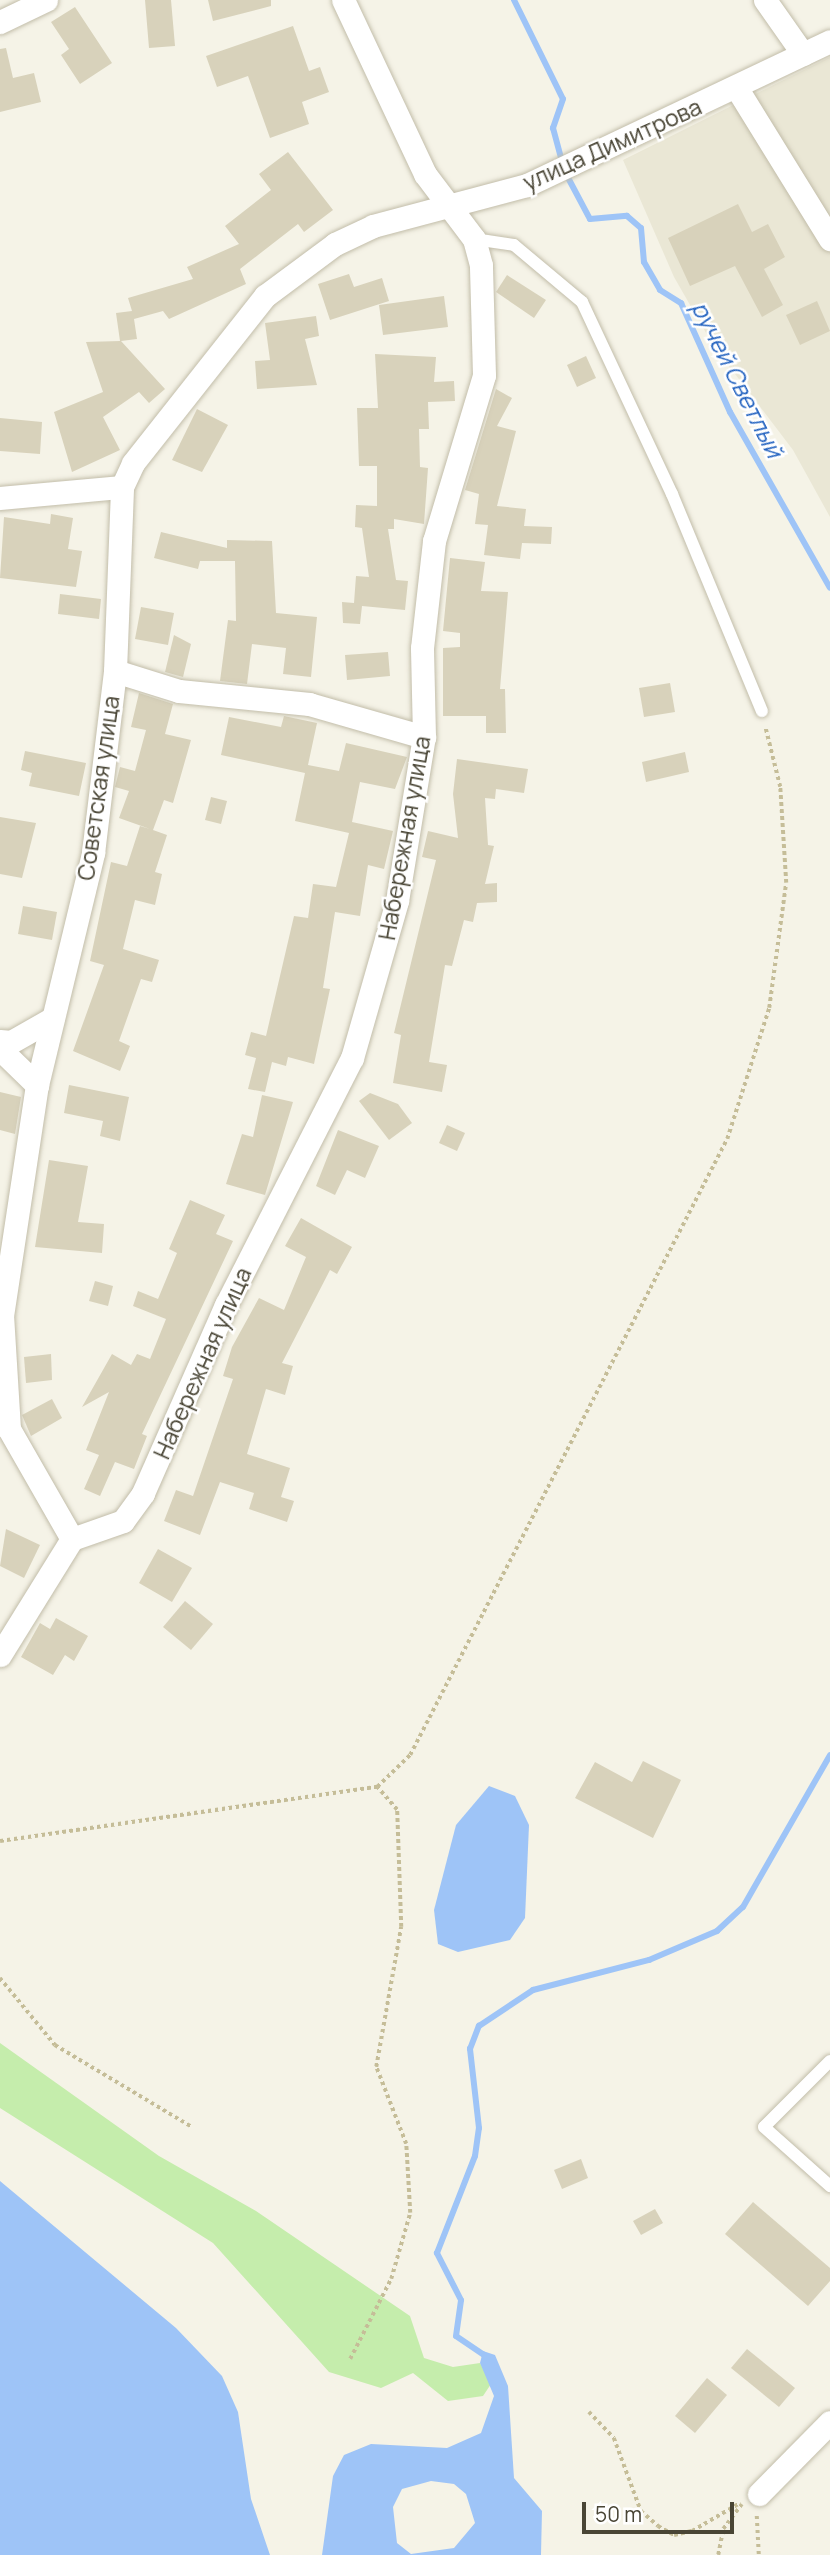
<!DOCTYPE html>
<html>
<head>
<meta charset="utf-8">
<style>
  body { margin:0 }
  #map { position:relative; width:830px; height:2555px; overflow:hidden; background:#f5f3e7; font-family:Manrope,sans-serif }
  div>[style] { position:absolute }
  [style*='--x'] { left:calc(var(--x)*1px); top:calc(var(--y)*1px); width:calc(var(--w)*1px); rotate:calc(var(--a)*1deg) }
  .residential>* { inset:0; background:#eae7d5 }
  .green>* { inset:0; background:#c5edac }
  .water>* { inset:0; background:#9ec4f7 }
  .stream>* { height:6px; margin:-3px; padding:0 3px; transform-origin:3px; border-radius:3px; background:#9ec4f7 }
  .building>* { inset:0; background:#d8d2bb }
  .path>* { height:3.5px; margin-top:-1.75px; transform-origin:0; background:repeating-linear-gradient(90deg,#c5bd98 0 3.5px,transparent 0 7px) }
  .roads { filter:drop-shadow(0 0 2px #c2bda9) drop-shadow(0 0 2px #c2bda9) }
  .service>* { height:12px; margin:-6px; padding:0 6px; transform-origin:6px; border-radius:6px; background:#fff }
  .minor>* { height:23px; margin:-11.5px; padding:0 11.5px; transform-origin:11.5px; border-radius:11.5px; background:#fff }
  span { translate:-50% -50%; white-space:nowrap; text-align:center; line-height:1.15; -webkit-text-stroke:5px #fff; paint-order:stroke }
  .street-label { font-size:23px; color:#494535 }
  .water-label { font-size:24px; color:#2363c0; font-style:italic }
  .scale { position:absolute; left:582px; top:2502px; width:152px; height:32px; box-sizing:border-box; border:4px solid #494535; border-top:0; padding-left:9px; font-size:21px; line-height:24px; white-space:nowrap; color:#494535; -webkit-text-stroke:5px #fff; paint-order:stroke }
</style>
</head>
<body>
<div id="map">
  <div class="residential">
    <div style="clip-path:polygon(830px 57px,830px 517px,793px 450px,713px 345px,674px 277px,623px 160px)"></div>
  </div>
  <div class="green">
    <div style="clip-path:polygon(0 2043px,159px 2156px,256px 2211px,410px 2316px,424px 2358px,453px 2367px,480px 2363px,491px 2384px,483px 2396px,448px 2401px,413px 2373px,381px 2388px,329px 2372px,213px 2243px,0 2108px)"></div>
  </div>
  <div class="water">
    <div style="clip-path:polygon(489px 1786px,515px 1796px,529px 1825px,525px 1918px,510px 1940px,458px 1952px,438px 1944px,434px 1910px,456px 1825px)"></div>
    <div style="clip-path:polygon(0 2181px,176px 2328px,222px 2376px,238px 2412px,251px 2499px,270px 2555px,0 2555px)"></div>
    <div style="clip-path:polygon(evenodd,483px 2351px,495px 2355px,508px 2386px,514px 2478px,542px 2511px,541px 2555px,322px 2555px,333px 2476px,344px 2455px,371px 2444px,447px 2448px,481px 2433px,494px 2396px,480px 2363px,483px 2351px,431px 2481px,454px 2484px,466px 2494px,475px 2523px,454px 2548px,411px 2554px,397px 2543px,393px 2507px,402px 2489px,431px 2481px)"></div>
  </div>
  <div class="stream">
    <div style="--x:514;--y:0;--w:110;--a:63.7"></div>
    <div style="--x:563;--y:99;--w:31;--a:109"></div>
    <div style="--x:553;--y:128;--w:35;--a:75"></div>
    <div style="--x:565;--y:172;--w:53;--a:62"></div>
    <div style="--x:590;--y:219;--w:37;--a:-5"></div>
    <div style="--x:627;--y:216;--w:18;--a:41"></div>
    <div style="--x:641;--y:228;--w:34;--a:85"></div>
    <div style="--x:644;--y:262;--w:32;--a:60"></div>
    <div style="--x:660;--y:290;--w:25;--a:32"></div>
    <div style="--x:681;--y:303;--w:120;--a:65.8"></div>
    <div style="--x:730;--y:412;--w:202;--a:60.4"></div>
    <div style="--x:487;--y:2357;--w:37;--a:-146"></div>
    <div style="--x:456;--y:2336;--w:36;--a:-82"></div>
    <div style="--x:461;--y:2300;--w:53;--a:-117.1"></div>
    <div style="--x:437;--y:2253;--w:104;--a:-68.6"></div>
    <div style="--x:475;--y:2156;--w:28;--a:-82"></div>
    <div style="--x:479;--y:2128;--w:80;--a:-96.5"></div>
    <div style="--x:470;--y:2049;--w:25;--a:-69"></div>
    <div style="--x:479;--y:2026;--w:65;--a:-33.7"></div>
    <div style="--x:533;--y:1990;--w:120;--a:-14.5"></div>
    <div style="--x:649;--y:1960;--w:74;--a:-23.1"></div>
    <div style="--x:717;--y:1931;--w:35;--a:-43"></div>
    <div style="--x:743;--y:1907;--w:175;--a:-60.2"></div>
  </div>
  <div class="building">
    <div style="clip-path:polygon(145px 0,171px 0,175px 46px,149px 48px)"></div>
    <div style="clip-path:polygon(208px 0,271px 0,271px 6px,213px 21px)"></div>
    <div style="clip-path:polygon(75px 7px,112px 63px,80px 84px,61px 55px,69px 49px,51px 22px)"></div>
    <div style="clip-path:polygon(293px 26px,309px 71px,320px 67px,329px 92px,302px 102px,309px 124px,270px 138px,248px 76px,217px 87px,206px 56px)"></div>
    <div style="clip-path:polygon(6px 48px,13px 78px,34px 73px,41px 102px,0 112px,0 49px)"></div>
    <div style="clip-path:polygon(288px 152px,333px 210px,304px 232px,298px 224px,240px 269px,246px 284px,169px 319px,163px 311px,134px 319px,137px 339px,121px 341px,165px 389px,149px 403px,139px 392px,103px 417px,120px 450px,72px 472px,54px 412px,103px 392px,86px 342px,120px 341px,116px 313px,132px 311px,128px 298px,193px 279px,187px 267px,239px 244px,225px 226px,271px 190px,259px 174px)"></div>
    <div style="clip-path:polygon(738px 204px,752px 232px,768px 224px,785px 257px,764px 269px,783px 305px,762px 317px,735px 266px,690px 286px,668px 238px)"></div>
    <div style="clip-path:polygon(349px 274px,354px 287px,382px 278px,389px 301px,330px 320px,318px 284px)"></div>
    <div style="clip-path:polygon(507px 275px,546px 300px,534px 318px,496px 292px)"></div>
    <div style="clip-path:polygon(444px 296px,448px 327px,383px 335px,379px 305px)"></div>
    <div style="clip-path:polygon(817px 301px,830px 331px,800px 345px,786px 315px)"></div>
    <div style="clip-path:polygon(316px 316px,319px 336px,305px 339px,317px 385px,257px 389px,255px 361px,270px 360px,265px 323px)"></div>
    <div style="clip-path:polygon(375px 354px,436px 357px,434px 382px,454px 381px,455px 401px,428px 402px,429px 429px,419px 429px,420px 467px,428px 468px,424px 524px,394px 519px,394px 529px,388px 529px,396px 580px,408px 581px,405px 610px,362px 606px,360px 624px,343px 623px,342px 602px,354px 603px,356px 576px,369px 577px,362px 528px,355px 527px,356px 505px,377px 506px,377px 466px,359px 466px,357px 408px,378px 408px)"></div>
    <div style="clip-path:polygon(586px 356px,596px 378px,577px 387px,567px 365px)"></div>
    <div style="clip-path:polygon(496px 389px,512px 398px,497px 426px,516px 431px,497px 506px,526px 509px,524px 526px,552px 527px,551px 544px,522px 543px,520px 559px,484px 555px,488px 525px,475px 524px,479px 494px,465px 490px)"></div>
    <div style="clip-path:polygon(197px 409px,228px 425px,202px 472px,172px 460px)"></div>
    <div style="clip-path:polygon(0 418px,42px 422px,40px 454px,0 451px)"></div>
    <div style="clip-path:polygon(51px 514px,73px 518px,68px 549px,82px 551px,76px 587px,0 578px,4px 517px,50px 524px)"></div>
    <div style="clip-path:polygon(161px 532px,227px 548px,227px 540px,272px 541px,276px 613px,317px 617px,311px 677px,283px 674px,286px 648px,252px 644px,247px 684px,220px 681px,228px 620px,236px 621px,235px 561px,200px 561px,198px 569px,154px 558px)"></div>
    <div style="clip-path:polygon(450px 558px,485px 562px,481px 591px,508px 592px,500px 689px,505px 689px,506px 733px,486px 733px,486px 716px,443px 716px,443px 648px,460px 647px,460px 633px,443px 631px)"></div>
    <div style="clip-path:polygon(60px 594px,101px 599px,99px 619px,58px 614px)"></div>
    <div style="clip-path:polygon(141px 607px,174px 613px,168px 645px,135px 639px)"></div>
    <div style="clip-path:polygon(174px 635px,191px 644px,183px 677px,165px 672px)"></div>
    <div style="clip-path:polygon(388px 652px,390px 676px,347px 680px,345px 655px)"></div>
    <div style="clip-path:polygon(670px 683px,675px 712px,644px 717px,639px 688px)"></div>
    <div style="clip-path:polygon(139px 693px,173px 704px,165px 734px,191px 740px,173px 803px,164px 800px,153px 830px,167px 835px,155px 872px,162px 874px,155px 905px,135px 900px,123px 949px,159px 960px,152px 982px,141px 979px,119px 1041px,130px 1046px,120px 1071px,73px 1051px,104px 965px,90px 961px,111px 862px,127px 866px,140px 826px,150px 829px,119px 818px,129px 791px,115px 787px,120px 767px,135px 771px,146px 730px,131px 727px)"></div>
    <div style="clip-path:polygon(284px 716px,317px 723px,308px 765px,339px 771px,346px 743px,407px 757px,395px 789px,360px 782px,352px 822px,393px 831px,384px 869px,368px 865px,360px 916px,335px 912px,323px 988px,330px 989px,314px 1064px,288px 1057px,286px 1066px,272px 1062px,265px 1092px,248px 1089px,256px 1058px,245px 1055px,251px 1032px,266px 1036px,294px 916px,308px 918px,313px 884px,336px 887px,349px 833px,295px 821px,305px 773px,221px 755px,229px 717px,281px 727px)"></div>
    <div style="clip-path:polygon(25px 751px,86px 763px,79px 796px,29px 786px,32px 773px,21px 770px)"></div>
    <div style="clip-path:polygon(685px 752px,689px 772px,646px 782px,642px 762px)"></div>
    <div style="clip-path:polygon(457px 759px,528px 769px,524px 793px,496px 789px,495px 799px,485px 798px,488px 845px,494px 846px,485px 884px,497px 883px,497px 902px,477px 903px,473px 922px,464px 920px,452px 966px,445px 965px,429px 1062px,447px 1065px,442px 1092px,393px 1083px,401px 1035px,394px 1033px,436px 860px,422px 857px,428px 831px,458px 838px,453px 794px)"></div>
    <div style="clip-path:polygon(211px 797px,227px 801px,221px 824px,205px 820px)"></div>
    <div style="clip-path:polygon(0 817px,36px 823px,22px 878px,0 874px)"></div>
    <div style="clip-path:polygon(23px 906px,57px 912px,52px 940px,18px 934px)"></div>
    <div style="clip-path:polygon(69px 1085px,129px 1097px,120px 1141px,100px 1136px,103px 1121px,64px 1113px)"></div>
    <div style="clip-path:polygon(0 1092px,21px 1097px,15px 1134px,0 1130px)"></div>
    <div style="clip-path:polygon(370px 1093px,398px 1104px,412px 1123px,389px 1140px,359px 1101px)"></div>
    <div style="clip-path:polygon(262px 1095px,293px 1102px,265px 1195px,226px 1184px,242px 1134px,253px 1137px)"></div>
    <div style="clip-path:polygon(447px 1125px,465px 1133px,457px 1151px,439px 1143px)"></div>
    <div style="clip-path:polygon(338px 1130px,379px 1146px,365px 1178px,347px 1170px,335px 1195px,316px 1186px)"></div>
    <div style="clip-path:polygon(49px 1160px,88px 1166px,78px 1222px,104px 1224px,102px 1253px,35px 1247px)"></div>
    <div style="clip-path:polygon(190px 1200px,225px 1215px,216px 1234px,233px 1241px,142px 1434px,147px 1436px,134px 1469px,115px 1462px,100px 1496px,84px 1489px,99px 1455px,86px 1450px,109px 1392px,82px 1407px,112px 1354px,131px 1365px,137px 1354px,150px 1359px,166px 1319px,133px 1306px,138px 1291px,158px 1299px,177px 1253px,169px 1249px)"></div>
    <div style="clip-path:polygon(301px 1218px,352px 1247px,337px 1274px,330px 1270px,282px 1363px,293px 1366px,285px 1395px,266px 1389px,247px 1454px,290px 1468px,281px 1497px,294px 1501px,287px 1522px,249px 1509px,254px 1493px,220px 1482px,200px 1535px,164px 1521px,176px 1490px,193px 1496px,233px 1379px,223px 1376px,232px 1347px,259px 1298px,284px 1310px,306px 1257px,285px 1246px)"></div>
    <div style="clip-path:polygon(95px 1281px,113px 1286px,108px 1306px,89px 1301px)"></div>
    <div style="clip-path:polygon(51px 1354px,52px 1380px,26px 1383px,24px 1357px)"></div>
    <div style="clip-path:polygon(52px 1399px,62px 1418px,31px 1436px,22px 1415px)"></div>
    <div style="clip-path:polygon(6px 1529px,40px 1545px,24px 1578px,0 1566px)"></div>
    <div style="clip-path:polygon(158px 1549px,192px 1568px,172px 1602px,139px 1583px)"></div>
    <div style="clip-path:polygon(185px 1601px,213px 1624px,191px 1650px,163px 1627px)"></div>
    <div style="clip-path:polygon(56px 1618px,88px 1636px,74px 1661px,65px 1655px,53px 1675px,21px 1657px,40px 1623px,50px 1629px)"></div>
    <div style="clip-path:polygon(643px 1761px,681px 1780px,653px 1838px,575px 1798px,595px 1762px,632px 1782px)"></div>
    <div style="clip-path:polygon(581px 2159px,588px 2178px,562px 2189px,554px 2170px)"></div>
    <div style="clip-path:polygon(753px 2202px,830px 2268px,830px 2281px,808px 2306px,725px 2234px)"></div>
    <div style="clip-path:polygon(655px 2209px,663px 2223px,641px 2235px,633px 2221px)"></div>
    <div style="clip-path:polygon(747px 2349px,795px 2388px,779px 2407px,731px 2368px)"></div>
    <div style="clip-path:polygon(707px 2378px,727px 2395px,695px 2433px,675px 2416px)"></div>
  </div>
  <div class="path">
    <div style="--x:0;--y:1841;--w:381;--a:-8.2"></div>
    <div style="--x:377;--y:1787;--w:46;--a:-44.1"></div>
    <div style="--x:410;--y:1755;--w:693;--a:-62.77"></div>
    <div style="--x:727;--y:1139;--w:138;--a:-72.2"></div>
    <div style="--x:769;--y:1008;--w:126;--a:-82.3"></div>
    <div style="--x:786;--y:883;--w:96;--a:-93.6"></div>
    <div style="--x:780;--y:787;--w:62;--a:-104"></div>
    <div style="--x:0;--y:1978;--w:87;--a:50.6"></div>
    <div style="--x:55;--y:2045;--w:160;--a:30.9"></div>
    <div style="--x:350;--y:2359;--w:90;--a:-62.9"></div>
    <div style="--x:391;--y:2279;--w:69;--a:-73.9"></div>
    <div style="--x:410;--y:2213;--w:69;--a:-93.3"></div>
    <div style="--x:406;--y:2144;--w:83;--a:-111.3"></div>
    <div style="--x:376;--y:2067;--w:142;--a:-79.9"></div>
    <div style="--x:401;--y:1927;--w:117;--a:-92"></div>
    <div style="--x:397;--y:1810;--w:30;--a:-131"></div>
    <div style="--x:589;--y:2412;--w:36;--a:46"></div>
    <div style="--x:614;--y:2438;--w:78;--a:69.7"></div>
    <div style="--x:641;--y:2511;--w:23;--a:41"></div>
    <div style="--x:658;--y:2526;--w:18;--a:29"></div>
    <div style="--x:674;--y:2535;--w:18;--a:-13"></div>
    <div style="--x:692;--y:2531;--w:56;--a:-30.3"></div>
    <div style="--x:757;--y:2516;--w:39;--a:87"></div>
    <div style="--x:718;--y:2555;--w:26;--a:-79"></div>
    <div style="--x:723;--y:2529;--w:31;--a:-53"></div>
  </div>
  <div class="roads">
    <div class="service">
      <div style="--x:474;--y:239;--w:40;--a:8.5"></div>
      <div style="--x:514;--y:245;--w:89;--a:40"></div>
      <div style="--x:582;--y:302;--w:212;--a:64.9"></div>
      <div style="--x:672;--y:494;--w:235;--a:67.5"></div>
      <div style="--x:830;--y:2061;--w:93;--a:135"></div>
      <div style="--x:764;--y:2127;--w:89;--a:41.8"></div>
    </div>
    <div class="minor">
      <div style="--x:765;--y:0;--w:66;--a:54.9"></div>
      <div style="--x:0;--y:22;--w:51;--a:-25.6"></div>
      <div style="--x:736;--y:87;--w:179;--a:58.3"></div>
      <div style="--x:0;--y:498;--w:122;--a:-5.2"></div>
      <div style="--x:115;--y:671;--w:67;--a:17.4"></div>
      <div style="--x:179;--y:691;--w:131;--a:5.7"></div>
      <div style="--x:309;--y:704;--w:120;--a:16"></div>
      <div style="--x:0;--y:1041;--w:11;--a:5"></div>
      <div style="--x:11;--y:1042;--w:48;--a:-29.7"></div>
      <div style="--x:0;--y:1049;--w:52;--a:44.2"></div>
      <div style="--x:72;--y:1539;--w:127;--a:-119.8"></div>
      <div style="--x:9;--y:1429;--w:113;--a:-93.5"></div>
      <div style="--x:2;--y:1316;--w:234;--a:-81.4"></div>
      <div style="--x:37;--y:1085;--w:239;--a:-76.4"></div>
      <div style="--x:93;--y:853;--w:183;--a:-83.1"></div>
      <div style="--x:115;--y:671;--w:184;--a:-87.8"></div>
      <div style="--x:122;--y:487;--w:26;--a:-65"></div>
      <div style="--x:133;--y:463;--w:213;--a:-51.7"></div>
      <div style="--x:265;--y:296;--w:87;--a:-36.6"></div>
      <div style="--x:335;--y:244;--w:42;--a:-25.3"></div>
      <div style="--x:373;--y:226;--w:159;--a:-14.9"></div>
      <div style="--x:527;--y:185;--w:335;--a:-25.4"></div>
      <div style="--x:72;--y:1539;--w:54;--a:-19.4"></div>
      <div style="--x:123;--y:1521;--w:34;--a:-54"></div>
      <div style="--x:143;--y:1493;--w:206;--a:-66.2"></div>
      <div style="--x:226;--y:1305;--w:277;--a:-63"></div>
      <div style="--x:352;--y:1058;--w:163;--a:-74"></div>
      <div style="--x:397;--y:901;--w:166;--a:-80.7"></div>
      <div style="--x:424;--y:737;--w:89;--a:-91.3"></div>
      <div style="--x:422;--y:648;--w:108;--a:-83.6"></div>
      <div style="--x:434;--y:541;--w:173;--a:-73.2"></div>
      <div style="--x:484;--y:375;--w:110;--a:-91.6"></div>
      <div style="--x:481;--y:265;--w:27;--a:-105"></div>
      <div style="--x:474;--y:239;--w:81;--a:-127"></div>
      <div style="--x:425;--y:174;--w:192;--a:-115.2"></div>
      <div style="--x:0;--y:1655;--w:137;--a:-58.2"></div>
      <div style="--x:759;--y:2494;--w:101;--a:-45.4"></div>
    </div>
  </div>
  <div class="street-label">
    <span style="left:612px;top:144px;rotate:-24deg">улица Димитрова</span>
    <span style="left:98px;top:788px;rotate:-82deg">Советская улица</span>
    <span style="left:404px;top:838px;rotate:-80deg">Набережная улица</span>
    <span style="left:202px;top:1363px;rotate:-66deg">Набережная улица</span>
  </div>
  <div class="water-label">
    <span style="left:738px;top:379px;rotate:63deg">ручей Светлый</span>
  </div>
  <div class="scale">50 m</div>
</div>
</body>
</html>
